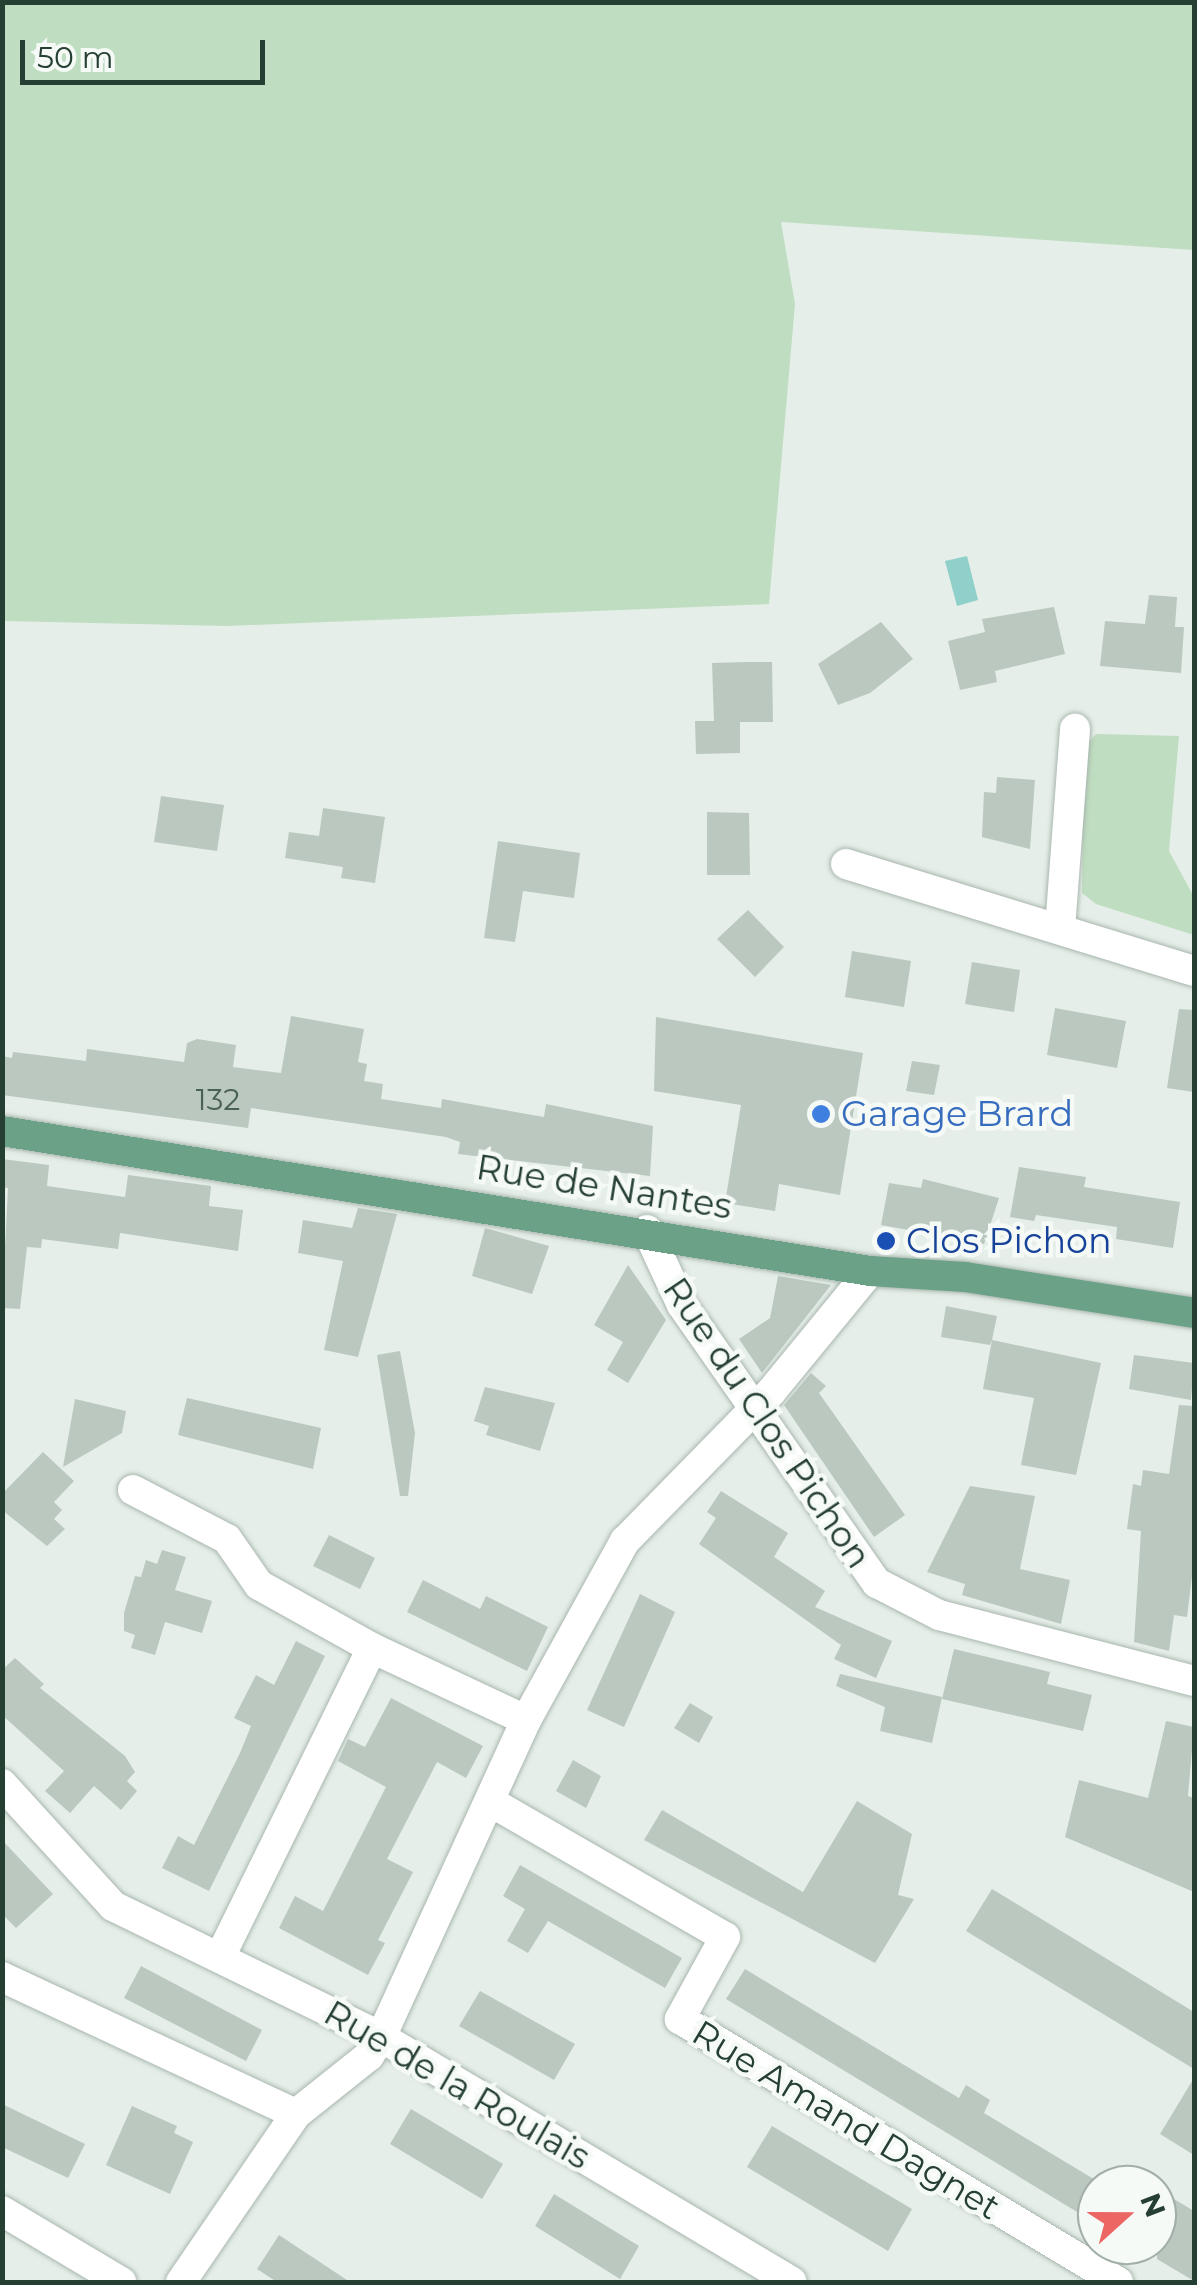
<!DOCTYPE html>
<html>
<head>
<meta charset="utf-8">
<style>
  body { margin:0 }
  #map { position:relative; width:1197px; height:2285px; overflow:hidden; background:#e5eee8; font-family:Montserrat,sans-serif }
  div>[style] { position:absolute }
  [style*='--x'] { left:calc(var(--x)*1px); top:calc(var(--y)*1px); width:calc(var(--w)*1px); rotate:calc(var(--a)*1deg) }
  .green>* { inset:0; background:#bfddc0 }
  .water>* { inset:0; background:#90d0cb }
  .building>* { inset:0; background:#bac8c0 }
  .roads { filter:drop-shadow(0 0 2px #a8b6ae) drop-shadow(0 0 2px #a8b6ae) }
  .minor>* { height:30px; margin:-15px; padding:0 15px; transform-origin:15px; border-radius:15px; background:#fff }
  .major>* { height:30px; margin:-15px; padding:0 15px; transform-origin:15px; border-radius:15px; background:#6ba187 }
  .dots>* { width:28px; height:28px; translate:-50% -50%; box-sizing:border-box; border:5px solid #f6faf7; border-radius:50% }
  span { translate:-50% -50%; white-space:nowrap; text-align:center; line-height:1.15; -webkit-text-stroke:9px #f6faf7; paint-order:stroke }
  .number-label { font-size:30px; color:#4a6156 }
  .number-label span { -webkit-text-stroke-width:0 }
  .shop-label { font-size:35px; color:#366cbe }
  .left { translate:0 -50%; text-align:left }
  .street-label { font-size:35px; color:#253f32 }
  .transit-label { font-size:35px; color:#164399 }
  .frame { position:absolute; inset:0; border:5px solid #253f32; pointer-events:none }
  .north { position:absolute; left:1077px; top:2165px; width:100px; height:100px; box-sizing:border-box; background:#f6faf7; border:2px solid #a2afa8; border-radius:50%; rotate:69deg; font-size:28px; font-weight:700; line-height:40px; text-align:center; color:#253f32 }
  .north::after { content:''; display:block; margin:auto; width:35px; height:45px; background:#ec6664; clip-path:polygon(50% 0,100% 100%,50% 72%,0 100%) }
  .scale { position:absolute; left:20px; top:40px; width:245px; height:45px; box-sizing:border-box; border:5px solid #253f32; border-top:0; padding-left:12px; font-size:30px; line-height:35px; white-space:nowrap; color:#253f32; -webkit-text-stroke:8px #f6faf7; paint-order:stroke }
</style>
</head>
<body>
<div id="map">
  <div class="green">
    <div style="clip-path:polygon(3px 3px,1194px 3px,1194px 250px,781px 222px,795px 304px,769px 604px,228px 626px,3px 621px)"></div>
    <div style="clip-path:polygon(1096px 734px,1179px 736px,1169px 851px,1194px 897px,1194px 935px,1096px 904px,1082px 893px,1084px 747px)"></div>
  </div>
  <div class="water">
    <div style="clip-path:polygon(967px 556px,978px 600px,957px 606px,945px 561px)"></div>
  </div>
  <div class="building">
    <div style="clip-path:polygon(1149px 595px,1177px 597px,1175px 627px,1184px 627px,1181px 673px,1100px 666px,1105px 621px,1145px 624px)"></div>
    <div style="clip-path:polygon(1054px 607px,1065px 654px,995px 671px,997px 682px,960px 690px,948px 641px,985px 632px,982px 619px)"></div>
    <div style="clip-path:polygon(881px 622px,913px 659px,870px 693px,838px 705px,818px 664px)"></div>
    <div style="clip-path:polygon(747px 662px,772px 662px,773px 722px,740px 722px,740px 753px,696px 754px,695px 721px,714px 721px,712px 663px)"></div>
    <div style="clip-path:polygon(997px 777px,1035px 780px,1030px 849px,982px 837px,984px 792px,996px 793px)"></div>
    <div style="clip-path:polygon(161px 796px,224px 805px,217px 851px,154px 842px)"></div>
    <div style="clip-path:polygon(323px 808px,385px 817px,375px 883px,341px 878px,343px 867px,285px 858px,289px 832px,319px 836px)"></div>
    <div style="clip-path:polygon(707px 812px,749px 813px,750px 875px,707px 875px)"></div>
    <div style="clip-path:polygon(498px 841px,580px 853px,574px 898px,523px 891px,515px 942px,484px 938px)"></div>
    <div style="clip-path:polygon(748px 910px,784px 947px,755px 977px,717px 939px)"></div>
    <div style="clip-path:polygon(852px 951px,911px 961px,904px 1007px,845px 997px)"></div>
    <div style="clip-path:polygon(972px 962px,1020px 970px,1014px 1012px,965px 1004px)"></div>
    <div style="clip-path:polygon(1055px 1008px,1126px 1021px,1117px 1068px,1047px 1055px)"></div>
    <div style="clip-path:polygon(1179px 1009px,1194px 1010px,1194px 1092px,1167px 1088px)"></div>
    <div style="clip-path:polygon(291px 1016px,364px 1029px,358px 1062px,367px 1064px,364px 1081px,383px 1084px,381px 1099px,441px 1108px,442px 1099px,544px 1117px,546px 1104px,653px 1126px,650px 1176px,458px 1154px,460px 1142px,446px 1137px,251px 1108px,248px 1128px,2px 1095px,2px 1056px,12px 1058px,13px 1052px,86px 1061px,87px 1049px,184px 1062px,187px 1043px,197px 1039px,236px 1045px,233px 1067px,281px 1073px)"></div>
    <div style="clip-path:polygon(656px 1017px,863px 1053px,840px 1195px,779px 1184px,775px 1211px,725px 1203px,741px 1105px,654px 1091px)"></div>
    <div style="clip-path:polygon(912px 1061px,940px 1065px,934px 1095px,906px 1091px)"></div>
    <div style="clip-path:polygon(2px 1159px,49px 1165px,47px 1186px,125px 1197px,128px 1175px,211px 1186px,209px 1206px,243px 1210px,238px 1251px,120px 1233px,118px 1249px,42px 1239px,41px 1248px,27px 1247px,20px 1309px,2px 1308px,8px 1188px,2px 1187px)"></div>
    <div style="clip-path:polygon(1019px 1167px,1086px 1177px,1084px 1187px,1180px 1202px,1173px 1248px,1116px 1239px,1117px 1227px,1036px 1215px,1034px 1221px,1010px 1217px)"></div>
    <div style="clip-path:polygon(923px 1179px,999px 1198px,984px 1244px,881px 1225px,889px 1183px,921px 1188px)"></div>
    <div style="clip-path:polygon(358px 1208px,397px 1214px,358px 1357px,324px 1350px,343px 1261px,298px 1253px,303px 1220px,352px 1228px)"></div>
    <div style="clip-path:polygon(485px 1228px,549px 1246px,532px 1294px,472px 1276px)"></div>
    <div style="clip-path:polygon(628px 1265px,666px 1320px,628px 1383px,607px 1370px,623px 1342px,594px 1325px)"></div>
    <div style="clip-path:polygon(778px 1276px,831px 1285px,762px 1373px,739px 1339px,770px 1318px)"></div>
    <div style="clip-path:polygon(946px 1306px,997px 1316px,992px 1340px,1101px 1363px,1076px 1475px,1021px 1465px,1034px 1398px,983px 1389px,992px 1340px,990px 1345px,941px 1337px)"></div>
    <div style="clip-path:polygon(400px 1351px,415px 1433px,408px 1496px,400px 1496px,377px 1355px)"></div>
    <div style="clip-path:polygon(1134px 1355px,1194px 1363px,1191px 1400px,1129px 1389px)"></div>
    <div style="clip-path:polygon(811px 1373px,826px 1386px,819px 1393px,905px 1515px,874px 1537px,784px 1405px)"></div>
    <div style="clip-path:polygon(485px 1387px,555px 1403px,540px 1451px,486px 1435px,489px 1426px,474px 1421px)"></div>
    <div style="clip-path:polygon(187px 1398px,321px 1428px,313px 1469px,178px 1435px)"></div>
    <div style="clip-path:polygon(75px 1399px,126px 1411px,122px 1433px,63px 1467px)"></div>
    <div style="clip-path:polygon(1179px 1405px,1194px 1406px,1194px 1560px,1187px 1617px,1174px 1615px,1169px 1651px,1134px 1642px,1141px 1531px,1127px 1529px,1133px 1484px,1141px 1486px,1143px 1470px,1169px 1474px)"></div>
    <div style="clip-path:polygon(43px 1452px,74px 1481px,54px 1502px,62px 1510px,54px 1519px,65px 1529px,47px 1546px,2px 1510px,2px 1494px)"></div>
    <div style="clip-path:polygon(970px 1486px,1035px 1496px,1020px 1569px,1070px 1580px,1061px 1624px,962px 1595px,965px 1584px,927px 1572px)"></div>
    <div style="clip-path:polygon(721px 1491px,788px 1533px,774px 1557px,825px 1591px,815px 1607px,892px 1641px,876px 1678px,834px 1659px,841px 1645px,699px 1544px,716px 1518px,707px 1512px)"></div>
    <div style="clip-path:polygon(329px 1535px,375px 1558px,360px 1589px,313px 1566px)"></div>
    <div style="clip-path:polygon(162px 1550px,186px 1557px,175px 1590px,212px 1601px,202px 1633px,165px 1622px,155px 1655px,131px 1648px,135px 1635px,124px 1631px,124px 1613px,135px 1576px,141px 1577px,146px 1560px,157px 1564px)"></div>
    <div style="clip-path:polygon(423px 1580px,480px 1609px,486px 1596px,548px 1627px,527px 1671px,407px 1612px)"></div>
    <div style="clip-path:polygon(640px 1594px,675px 1612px,624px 1727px,587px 1710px)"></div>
    <div style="clip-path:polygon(296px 1641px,325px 1656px,209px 1891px,162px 1868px,178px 1836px,194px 1845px,240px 1753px,251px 1726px,234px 1718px,256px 1675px,274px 1685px)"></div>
    <div style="clip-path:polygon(954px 1649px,1050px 1672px,1047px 1684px,1092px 1695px,1083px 1731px,942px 1699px)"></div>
    <div style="clip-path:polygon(15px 1658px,44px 1684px,40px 1688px,125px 1756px,135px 1772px,127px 1781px,137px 1791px,121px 1810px,94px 1786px,70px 1813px,45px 1791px,64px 1771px,2px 1715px,2px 1670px)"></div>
    <div style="clip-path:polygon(840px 1674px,942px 1697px,932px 1743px,880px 1731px,885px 1707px,836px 1686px)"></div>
    <div style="clip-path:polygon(391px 1698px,483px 1746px,466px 1778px,437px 1762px,387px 1859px,413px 1872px,378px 1940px,385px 1943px,368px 1975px,279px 1928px,295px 1896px,323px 1911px,386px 1787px,338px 1761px,348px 1739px,365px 1747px)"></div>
    <div style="clip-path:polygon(690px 1703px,713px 1717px,699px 1743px,674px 1728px)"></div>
    <div style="clip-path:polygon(1166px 1721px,1194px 1727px,1188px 1796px,1194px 1798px,1194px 1892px,1065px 1837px,1079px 1780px,1148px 1798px)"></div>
    <div style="clip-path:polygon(573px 1760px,601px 1776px,586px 1808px,556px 1791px)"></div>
    <div style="clip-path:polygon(857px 1801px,912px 1834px,898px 1895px,914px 1899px,875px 1963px,644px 1840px,662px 1810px,803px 1892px)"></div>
    <div style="clip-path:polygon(2px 1840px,53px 1894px,16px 1928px,2px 1914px)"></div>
    <div style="clip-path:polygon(520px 1865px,682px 1958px,665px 1988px,548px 1921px,528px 1953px,507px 1941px,525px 1909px,503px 1896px)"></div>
    <div style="clip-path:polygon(992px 1889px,1194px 2012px,1194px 2069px,966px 1931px)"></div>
    <div style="clip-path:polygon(141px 1966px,262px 2030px,246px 2061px,124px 1998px)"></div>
    <div style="clip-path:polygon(745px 1969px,959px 2098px,966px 2085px,990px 2100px,984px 2113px,1097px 2181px,1097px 2224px,726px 1999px)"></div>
    <div style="clip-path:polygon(480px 1991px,575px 2044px,554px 2080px,459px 2026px)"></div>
    <div style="clip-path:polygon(1194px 2078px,1194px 2155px,1160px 2134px)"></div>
    <div style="clip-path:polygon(2px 2104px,85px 2144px,68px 2178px,2px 2147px)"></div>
    <div style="clip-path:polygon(132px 2106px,177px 2126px,174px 2133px,193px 2142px,170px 2194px,106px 2165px)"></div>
    <div style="clip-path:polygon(411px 2109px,503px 2164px,482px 2199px,390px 2144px)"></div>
    <div style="clip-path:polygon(772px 2126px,912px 2209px,888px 2251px,747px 2167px)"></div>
    <div style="clip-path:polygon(1157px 2189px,1194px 2211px,1194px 2281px,1157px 2259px)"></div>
    <div style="clip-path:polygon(554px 2194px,639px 2246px,620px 2279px,535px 2226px)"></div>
    <div style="clip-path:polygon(279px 2235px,350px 2282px,277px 2282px,257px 2269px)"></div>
  </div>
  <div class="roads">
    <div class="minor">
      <div style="--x:846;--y:864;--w:364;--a:17.1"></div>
      <div style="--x:1060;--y:929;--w:201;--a:-85.7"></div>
      <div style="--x:647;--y:1230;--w:83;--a:65"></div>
      <div style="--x:682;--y:1305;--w:340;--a:55"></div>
      <div style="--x:877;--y:1583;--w:70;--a:27.3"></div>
      <div style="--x:939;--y:1615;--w:263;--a:14.5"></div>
      <div style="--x:133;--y:1490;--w:106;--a:27.5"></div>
      <div style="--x:227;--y:1539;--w:56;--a:55.2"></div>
      <div style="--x:259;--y:1585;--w:129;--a:29.1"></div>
      <div style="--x:372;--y:1648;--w:170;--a:25.1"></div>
      <div style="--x:2;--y:1784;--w:165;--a:47.7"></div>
      <div style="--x:113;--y:1906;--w:298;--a:26"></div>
      <div style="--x:381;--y:2037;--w:478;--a:30.8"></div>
      <div style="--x:491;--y:1802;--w:270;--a:30"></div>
      <div style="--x:725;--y:1937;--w:94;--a:118.8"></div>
      <div style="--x:680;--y:2019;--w:511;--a:30.98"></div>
      <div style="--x:221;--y:1955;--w:342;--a:-63.8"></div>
      <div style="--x:2;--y:1977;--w:324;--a:25"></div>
      <div style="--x:2;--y:2211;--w:139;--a:30.8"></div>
      <div style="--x:181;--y:2282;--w:204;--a:-55.6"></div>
      <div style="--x:296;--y:2114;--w:93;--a:-38.5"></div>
      <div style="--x:369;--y:2056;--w:22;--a:-58"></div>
      <div style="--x:381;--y:2037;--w:349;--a:-65.4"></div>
      <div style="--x:526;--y:1720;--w:205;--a:-61.1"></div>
      <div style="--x:625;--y:1541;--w:209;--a:-45.6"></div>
      <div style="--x:771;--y:1392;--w:156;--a:-50.7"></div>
    </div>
    <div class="major">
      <div style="--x:2;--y:1131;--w:879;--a:9.16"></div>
      <div style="--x:870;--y:1271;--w:95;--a:3.6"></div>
      <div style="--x:965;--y:1277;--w:232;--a:8.9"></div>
    </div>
  </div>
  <div class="dots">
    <div style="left:821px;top:1114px;background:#3f7fe0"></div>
    <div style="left:886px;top:1241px;background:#1a4fb4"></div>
  </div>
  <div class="number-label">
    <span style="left:218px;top:1100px">132</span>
  </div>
  <div class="shop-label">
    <span class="left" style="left:841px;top:1114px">Garage Brard</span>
  </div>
  <div class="street-label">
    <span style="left:604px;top:1187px;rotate:9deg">Rue de Nantes</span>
    <span style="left:767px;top:1423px;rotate:56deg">Rue du Clos Pichon</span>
    <span style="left:457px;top:2085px;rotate:30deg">Rue de la Roulais</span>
    <span style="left:846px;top:2120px;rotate:31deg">Rue Amand Dagnet</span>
  </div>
  <div class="transit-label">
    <span class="left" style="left:906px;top:1241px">Clos Pichon</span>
  </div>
  <div class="frame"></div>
  <div class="north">N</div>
  <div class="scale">50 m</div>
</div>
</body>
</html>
